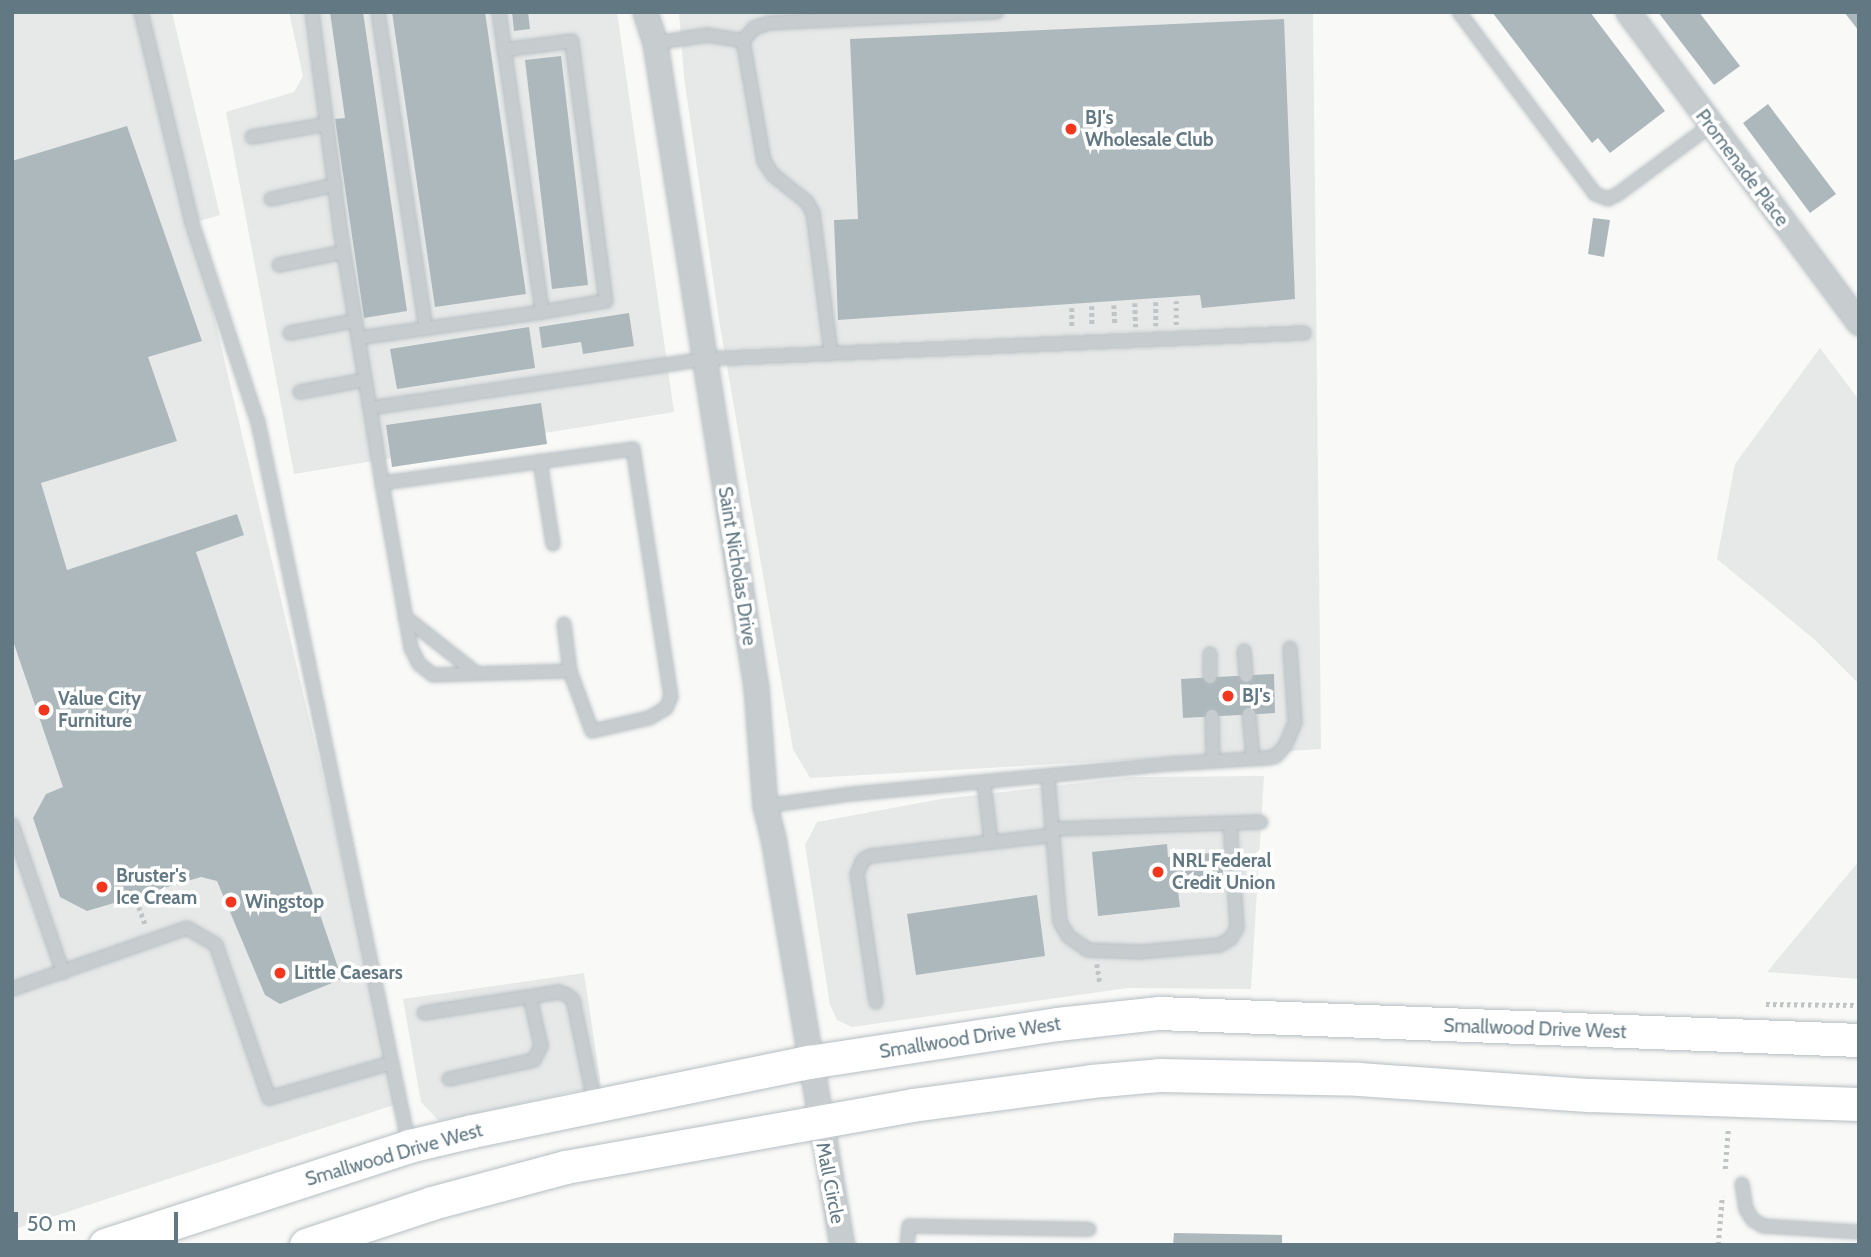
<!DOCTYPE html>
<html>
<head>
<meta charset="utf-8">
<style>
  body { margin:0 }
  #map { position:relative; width:1871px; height:1257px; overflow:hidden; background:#f9f9f7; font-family:Cabin,sans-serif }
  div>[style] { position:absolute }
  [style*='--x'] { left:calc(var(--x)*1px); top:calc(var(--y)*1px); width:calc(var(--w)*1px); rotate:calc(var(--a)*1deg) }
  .built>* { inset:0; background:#e7e9e8 }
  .building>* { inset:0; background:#adb8bc }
  .path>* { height:4.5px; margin-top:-2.25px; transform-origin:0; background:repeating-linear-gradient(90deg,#c0c4c5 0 3.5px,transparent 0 7px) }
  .roads { filter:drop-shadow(0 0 2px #b6bec2) drop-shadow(0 0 2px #b6bec2) }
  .lane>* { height:12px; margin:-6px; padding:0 6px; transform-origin:6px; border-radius:6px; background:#c7cccf }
  .street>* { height:23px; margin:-11.5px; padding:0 11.5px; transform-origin:11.5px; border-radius:11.5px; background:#c7cccf }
  .secondary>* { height:33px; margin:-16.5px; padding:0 16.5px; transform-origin:16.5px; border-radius:16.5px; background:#fff }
  .dots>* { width:19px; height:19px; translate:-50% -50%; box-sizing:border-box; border:4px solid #fff; border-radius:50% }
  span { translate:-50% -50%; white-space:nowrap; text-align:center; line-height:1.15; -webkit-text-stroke:7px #fff; paint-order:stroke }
  .poi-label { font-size:19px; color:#627984; font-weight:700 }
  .left { translate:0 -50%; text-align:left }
  .street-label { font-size:19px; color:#627984 }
  .frame { position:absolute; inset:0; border:14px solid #627984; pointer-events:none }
  .scale { position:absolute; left:14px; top:1212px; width:164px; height:32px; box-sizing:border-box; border:4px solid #627984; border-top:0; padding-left:9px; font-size:21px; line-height:24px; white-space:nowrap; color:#627984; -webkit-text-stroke:5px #fff; paint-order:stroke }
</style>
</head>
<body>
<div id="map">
  <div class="built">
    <div style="clip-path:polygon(12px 12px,172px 12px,220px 215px,192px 223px,400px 1103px,12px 1230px)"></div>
    <div style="clip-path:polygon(289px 12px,617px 12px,674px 412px,294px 474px,226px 112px,294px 92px,303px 76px)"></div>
    <div style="clip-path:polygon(679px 12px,1313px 12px,1321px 749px,810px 778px,793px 749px,719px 320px,684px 77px)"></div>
    <div style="clip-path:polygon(1820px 348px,1859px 400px,1859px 684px,1815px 640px,1717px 559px,1735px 464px)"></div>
    <div style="clip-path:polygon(1264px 776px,1251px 989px,1128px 988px,852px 1027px,837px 1020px,830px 1005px,805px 845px,817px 822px,941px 799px,1132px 777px)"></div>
    <div style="clip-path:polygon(1859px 861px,1859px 979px,1767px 972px)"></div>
    <div style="clip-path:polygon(584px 973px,601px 1086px,439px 1121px,421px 1102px,403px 999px)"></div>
  </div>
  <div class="building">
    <div style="clip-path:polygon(330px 12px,363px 12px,407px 311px,364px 318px,335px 119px,345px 118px)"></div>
    <div style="clip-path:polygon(392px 12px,485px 12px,526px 294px,435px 307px)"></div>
    <div style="clip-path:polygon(512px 12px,528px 12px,530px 29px,514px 31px)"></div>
    <div style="clip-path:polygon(1492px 12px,1590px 12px,1665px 111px,1610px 153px,1598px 138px,1592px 143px)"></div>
    <div style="clip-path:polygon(1658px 12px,1699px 12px,1740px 66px,1714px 85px)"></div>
    <div style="clip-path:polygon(1844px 12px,1859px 12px,1859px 31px)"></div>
    <div style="clip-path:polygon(1284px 19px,1295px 299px,1202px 308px,1200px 295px,838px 320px,834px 220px,858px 219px,850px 39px)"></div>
    <div style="clip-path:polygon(561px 56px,588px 285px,552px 289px,525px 60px)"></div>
    <div style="clip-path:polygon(1768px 104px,1836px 194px,1810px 213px,1743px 123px)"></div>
    <div style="clip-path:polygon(127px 126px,202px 341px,148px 357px,177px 441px,41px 483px,67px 570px,237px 514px,244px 535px,196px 552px,342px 979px,280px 1004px,265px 995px,217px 881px,201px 877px,87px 911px,60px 897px,33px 818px,46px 794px,63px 787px,12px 638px,12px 161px)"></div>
    <div style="clip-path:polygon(1593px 218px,1610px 220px,1604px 257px,1588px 254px)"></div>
    <div style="clip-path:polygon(629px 313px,634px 346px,583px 354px,581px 342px,542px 348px,539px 327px)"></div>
    <div style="clip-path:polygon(529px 327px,535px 368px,397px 389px,390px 349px)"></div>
    <div style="clip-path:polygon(541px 403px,547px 444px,392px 467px,386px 425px)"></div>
    <div style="clip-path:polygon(1274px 674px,1275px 713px,1183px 718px,1181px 679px)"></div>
    <div style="clip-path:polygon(1167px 844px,1168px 857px,1221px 852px,1224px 886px,1178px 891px,1180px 907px,1098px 916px,1092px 852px)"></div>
    <div style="clip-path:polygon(1037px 895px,1045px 956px,916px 975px,907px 914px)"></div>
    <div style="clip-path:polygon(1174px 1233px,1282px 1235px,1282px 1245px,1173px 1245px)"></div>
  </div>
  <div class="path">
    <div style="--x:1156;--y:302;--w:24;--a:90"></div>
    <div style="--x:1135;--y:303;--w:24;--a:88"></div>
    <div style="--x:1114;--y:305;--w:20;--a:87"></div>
    <div style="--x:1092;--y:306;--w:20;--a:90"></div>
    <div style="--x:1072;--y:308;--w:20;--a:90"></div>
    <div style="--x:1176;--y:325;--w:24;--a:-90"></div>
    <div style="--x:139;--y:907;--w:20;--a:70"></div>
    <div style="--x:1097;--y:964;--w:20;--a:81"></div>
    <div style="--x:1766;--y:1004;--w:93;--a:0.6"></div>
    <div style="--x:1725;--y:1169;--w:40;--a:-85.7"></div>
    <div style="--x:1718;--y:1245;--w:49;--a:-85.3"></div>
  </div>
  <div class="roads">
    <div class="lane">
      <div style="--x:141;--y:12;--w:217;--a:76.4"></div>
      <div style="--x:192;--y:223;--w:210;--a:71.7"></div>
      <div style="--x:258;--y:422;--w:739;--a:78.2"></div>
      <div style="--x:312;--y:12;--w:219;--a:82.6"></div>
      <div style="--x:340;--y:229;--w:181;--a:80.5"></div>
      <div style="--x:370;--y:408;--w:340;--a:-8.3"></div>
      <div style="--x:706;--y:359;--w:599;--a:-2.49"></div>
      <div style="--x:378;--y:12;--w:320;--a:81.4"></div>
      <div style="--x:499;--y:12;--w:303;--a:81.8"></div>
      <div style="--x:542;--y:312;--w:65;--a:-9.8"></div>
      <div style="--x:606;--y:301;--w:262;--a:-97.5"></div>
      <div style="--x:572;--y:41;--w:69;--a:172.5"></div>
      <div style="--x:1459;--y:12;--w:227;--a:53.2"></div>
      <div style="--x:1595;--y:194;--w:14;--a:21"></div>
      <div style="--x:1608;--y:199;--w:11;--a:-27"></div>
      <div style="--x:1618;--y:194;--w:114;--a:-36.5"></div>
      <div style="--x:655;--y:43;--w:53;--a:-8.7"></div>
      <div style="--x:707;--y:35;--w:36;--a:9"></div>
      <div style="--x:252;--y:137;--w:76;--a:-9.8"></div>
      <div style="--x:271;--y:199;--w:66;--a:-12.3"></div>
      <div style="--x:279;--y:265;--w:66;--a:-11.3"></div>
      <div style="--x:290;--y:333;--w:66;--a:-10.5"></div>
      <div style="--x:358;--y:338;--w:186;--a:-8"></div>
      <div style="--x:831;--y:353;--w:141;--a:-97.3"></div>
      <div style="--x:813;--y:213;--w:13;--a:-119"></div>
      <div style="--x:807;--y:202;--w:43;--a:-141.5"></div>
      <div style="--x:773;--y:175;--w:17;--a:-123"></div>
      <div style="--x:764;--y:161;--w:122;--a:-99.9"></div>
      <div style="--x:743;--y:41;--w:17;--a:-50"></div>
      <div style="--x:754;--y:28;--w:16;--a:-18"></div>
      <div style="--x:769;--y:23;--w:228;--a:-2.8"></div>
      <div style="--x:300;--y:392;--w:66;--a:-10.5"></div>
      <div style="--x:370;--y:408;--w:76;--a:80.9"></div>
      <div style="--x:382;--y:483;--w:168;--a:80"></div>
      <div style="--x:411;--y:648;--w:18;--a:63"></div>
      <div style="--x:419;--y:664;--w:18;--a:38"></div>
      <div style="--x:433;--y:675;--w:137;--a:-1.7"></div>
      <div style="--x:570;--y:671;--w:64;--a:69.9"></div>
      <div style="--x:592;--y:731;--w:58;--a:-12.8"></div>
      <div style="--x:649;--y:718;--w:20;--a:-30"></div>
      <div style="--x:666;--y:708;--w:12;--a:-66"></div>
      <div style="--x:671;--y:697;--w:251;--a:-98.7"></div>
      <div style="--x:633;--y:449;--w:253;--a:172.3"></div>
      <div style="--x:540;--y:461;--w:84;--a:81.1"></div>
      <div style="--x:405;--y:617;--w:90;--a:38.3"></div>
      <div style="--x:564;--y:624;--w:47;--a:82.7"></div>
      <div style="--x:1244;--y:651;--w:25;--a:85"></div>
      <div style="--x:1210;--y:677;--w:23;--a:-90"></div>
      <div style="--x:1249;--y:714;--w:45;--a:84.9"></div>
      <div style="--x:1212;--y:716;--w:45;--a:88.7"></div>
      <div style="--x:1048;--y:777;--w:145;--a:85.3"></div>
      <div style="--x:1060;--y:922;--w:16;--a:60"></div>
      <div style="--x:1068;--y:936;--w:24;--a:35"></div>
      <div style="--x:1088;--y:950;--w:52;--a:2.2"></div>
      <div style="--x:1140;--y:952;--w:80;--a:-5"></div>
      <div style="--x:1220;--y:945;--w:13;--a:-32"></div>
      <div style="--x:1231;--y:938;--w:12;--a:-59"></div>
      <div style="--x:1237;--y:928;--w:105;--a:-93.8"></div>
      <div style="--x:984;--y:783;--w:59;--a:83.2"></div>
      <div style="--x:765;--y:806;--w:88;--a:-7.9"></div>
      <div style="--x:852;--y:794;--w:320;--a:-5.4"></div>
      <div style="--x:1171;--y:764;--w:97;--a:-3.5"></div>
      <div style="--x:1268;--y:758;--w:8;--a:-14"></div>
      <div style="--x:1276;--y:756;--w:13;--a:-48"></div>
      <div style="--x:1285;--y:746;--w:26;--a:-67"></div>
      <div style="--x:1295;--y:722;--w:74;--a:-93.9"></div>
      <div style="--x:12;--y:825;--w:156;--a:70.9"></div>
      <div style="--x:1053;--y:829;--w:208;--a:-1.9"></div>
      <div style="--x:12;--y:989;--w:185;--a:-19.2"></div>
      <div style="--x:187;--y:928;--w:34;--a:30"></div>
      <div style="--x:216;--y:945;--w:162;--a:70.9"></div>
      <div style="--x:269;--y:1098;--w:127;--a:-16"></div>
      <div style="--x:876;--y:1002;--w:129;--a:-98.4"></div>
      <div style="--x:857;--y:874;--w:15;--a:-67"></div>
      <div style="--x:863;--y:860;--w:8;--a:-30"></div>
      <div style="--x:870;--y:856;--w:184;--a:-6.5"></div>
      <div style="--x:424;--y:1013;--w:137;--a:-8.8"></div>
      <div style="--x:559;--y:992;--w:9;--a:21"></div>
      <div style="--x:567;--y:995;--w:8;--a:40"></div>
      <div style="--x:573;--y:1000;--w:107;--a:78.2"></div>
      <div style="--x:449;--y:1079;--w:87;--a:-12.6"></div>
      <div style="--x:534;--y:1060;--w:16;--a:-63"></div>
      <div style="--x:541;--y:1046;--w:50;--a:-102.7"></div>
      <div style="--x:1742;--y:1184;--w:25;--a:81"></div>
      <div style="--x:1746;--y:1209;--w:13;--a:58"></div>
      <div style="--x:1753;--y:1220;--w:12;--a:31"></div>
      <div style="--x:1763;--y:1226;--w:96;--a:3.6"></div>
      <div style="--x:907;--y:1245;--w:19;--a:-84"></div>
      <div style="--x:909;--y:1226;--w:180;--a:1"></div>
    </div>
    <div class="street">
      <div style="--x:645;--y:12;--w:33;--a:72"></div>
      <div style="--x:655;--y:43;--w:652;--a:81.09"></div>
      <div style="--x:756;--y:687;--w:119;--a:85.7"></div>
      <div style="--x:765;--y:806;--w:33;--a:76"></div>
      <div style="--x:773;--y:838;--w:413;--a:80.4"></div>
      <div style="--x:1628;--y:12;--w:387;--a:53.4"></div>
    </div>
    <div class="secondary">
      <div style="--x:105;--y:1245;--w:320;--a:-18"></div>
      <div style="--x:409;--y:1146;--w:65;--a:-13.4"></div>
      <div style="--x:472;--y:1131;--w:344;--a:-11.6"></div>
      <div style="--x:809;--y:1062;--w:251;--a:-8.7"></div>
      <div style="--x:1057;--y:1024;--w:103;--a:-6.2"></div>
      <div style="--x:1159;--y:1013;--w:701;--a:2.21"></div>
      <div style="--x:306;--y:1245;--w:133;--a:-18.4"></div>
      <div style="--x:432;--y:1203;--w:138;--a:-15.1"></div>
      <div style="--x:565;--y:1167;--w:352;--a:-10.1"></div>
      <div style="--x:912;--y:1105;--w:181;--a:-7.6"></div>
      <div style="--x:1091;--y:1081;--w:68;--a:-5"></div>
      <div style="--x:1159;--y:1075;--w:200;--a:1.1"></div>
      <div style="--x:1359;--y:1079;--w:232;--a:4"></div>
      <div style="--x:1590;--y:1095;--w:269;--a:1.9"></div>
    </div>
  </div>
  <div class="dots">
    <div style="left:1071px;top:129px;background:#f2371e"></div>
    <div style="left:1228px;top:696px;background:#f2371e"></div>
    <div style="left:44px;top:710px;background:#f2371e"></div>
    <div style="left:1158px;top:872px;background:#f2371e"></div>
    <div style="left:102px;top:887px;background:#f2371e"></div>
    <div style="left:231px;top:902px;background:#f2371e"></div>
    <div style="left:280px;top:973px;background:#f2371e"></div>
  </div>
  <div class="poi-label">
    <span class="left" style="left:1085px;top:129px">BJ's<br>Wholesale Club</span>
    <span class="left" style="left:1242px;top:696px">BJ's</span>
    <span class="left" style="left:58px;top:710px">Value City<br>Furniture</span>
    <span class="left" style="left:1172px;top:872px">NRL Federal<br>Credit Union</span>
    <span class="left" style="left:116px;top:887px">Bruster's<br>Ice Cream</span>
    <span class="left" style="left:245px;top:902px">Wingstop</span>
    <span class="left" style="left:294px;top:973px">Little Caesars</span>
  </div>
  <div class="street-label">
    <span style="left:1742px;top:168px;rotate:53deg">Promenade Place</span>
    <span style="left:737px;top:566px;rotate:81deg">Saint Nicholas Drive</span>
    <span style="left:1535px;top:1029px;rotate:2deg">Smallwood Drive West</span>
    <span style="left:970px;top:1038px;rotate:-9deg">Smallwood Drive West</span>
    <span style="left:394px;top:1155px;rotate:-16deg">Smallwood Drive West</span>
    <span style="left:830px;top:1183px;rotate:79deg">Mall Circle</span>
  </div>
  <div class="frame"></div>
  <div class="scale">50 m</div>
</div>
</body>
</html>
